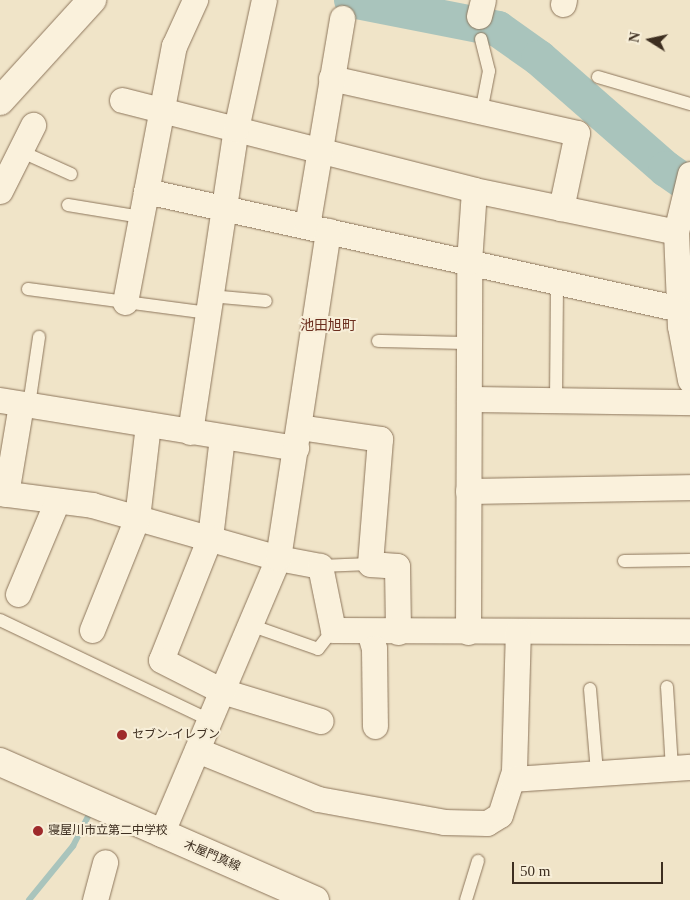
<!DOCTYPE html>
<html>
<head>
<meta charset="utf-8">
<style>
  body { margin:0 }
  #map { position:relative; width:690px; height:900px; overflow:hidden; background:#f0e4c8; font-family:"Times New Roman","Noto Sans JP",serif }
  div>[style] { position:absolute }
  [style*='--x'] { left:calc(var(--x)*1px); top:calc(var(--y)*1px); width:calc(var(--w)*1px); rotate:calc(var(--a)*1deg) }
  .stream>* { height:6px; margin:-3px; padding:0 3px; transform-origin:3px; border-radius:3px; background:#a9c4bc }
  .river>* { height:36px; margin:-18px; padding:0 18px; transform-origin:18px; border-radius:18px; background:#a9c4bc }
  .roads { filter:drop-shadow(0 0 1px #8d765c) drop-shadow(0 0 1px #8d765c) }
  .lane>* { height:12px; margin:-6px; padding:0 6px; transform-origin:6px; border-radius:6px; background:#faf1dc }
  .street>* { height:25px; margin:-12.5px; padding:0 12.5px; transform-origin:12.5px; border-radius:12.5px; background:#faf1dc }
  .secondary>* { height:28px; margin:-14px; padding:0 14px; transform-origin:14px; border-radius:14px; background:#faf1dc }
  .dots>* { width:14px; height:14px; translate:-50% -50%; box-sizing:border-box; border:2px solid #f7eed8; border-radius:50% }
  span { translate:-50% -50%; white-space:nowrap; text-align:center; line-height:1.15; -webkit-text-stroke:4px #f7eed8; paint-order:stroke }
  .poi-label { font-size:12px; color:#3d2e20 }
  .left { translate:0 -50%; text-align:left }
  .street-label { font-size:12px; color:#3d2e20 }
  .neighbourhood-label { font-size:14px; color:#6b2e1e }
  .north { position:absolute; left:625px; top:15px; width:50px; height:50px; -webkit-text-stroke:4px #f7eed8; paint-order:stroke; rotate:280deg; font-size:14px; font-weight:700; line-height:20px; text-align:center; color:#3d2e20 }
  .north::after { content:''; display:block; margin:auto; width:18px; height:22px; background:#3d2e20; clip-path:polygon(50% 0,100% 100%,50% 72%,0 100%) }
  .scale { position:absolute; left:512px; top:862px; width:151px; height:22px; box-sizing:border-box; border:2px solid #3d2e20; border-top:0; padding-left:6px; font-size:15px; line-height:18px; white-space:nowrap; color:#3d2e20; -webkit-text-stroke:4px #f7eed8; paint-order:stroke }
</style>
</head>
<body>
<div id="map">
  <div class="stream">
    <div style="--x:29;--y:900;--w:70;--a:-50.8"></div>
    <div style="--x:73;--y:846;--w:36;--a:-63"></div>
  </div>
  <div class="river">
    <div style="--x:352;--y:0;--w:149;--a:11.2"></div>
    <div style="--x:498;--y:29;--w:50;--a:35.3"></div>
    <div style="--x:539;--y:58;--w:169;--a:41.2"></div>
    <div style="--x:666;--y:169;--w:21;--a:35"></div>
  </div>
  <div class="roads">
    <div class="lane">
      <div style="--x:481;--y:39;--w:33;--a:76"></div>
      <div style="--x:489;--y:71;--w:42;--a:101"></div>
      <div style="--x:598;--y:77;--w:96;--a:16.4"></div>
      <div style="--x:20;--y:151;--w:56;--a:24.3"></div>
      <div style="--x:68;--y:205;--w:74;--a:9.3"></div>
      <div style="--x:28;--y:289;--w:182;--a:7.6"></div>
      <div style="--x:210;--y:296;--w:56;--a:5.1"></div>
      <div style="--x:378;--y:341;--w:91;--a:1.3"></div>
      <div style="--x:556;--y:400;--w:118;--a:-89.5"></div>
      <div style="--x:29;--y:405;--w:69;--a:-81.6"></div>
      <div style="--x:624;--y:561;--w:66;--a:-0.9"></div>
      <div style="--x:320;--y:566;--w:50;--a:-2.3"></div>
      <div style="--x:0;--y:620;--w:233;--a:25.5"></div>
      <div style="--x:250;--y:625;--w:72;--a:19.4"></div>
      <div style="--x:318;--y:649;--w:24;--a:-52"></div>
      <div style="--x:667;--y:687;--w:81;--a:86.5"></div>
      <div style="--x:590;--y:689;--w:84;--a:85.2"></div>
      <div style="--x:466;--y:900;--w:41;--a:-72.9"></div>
    </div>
    <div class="street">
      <div style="--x:563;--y:4;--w:4;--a:-76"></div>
      <div style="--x:479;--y:16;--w:16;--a:-76"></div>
      <div style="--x:331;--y:78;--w:252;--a:12.6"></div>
      <div style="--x:577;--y:133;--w:77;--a:102"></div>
      <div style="--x:122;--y:100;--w:363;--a:14.3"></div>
      <div style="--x:474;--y:190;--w:206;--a:11.7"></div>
      <div style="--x:690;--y:174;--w:60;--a:103.6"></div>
      <div style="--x:676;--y:232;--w:94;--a:87.6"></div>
      <div style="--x:680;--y:326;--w:55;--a:79.5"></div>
      <div style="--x:0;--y:191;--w:74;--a:-63.4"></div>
      <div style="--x:146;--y:191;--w:547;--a:12.46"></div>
      <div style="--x:307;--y:226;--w:211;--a:-80.4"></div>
      <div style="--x:125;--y:302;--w:261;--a:-79.2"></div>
      <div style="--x:174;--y:46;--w:51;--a:-65.5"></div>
      <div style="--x:469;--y:399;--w:221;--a:0.8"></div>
      <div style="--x:0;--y:400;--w:300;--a:9.2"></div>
      <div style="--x:299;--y:427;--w:82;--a:8.4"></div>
      <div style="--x:380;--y:439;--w:125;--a:94.6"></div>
      <div style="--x:370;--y:564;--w:27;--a:4"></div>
      <div style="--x:397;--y:566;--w:66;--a:89.1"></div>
      <div style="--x:190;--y:432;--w:306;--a:-81.4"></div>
      <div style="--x:236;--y:129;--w:132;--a:-77.8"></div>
      <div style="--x:222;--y:437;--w:101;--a:96.8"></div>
      <div style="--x:210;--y:537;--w:132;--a:111.7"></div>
      <div style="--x:161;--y:660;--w:68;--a:26.9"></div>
      <div style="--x:222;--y:691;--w:103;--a:16.9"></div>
      <div style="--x:468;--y:491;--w:222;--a:-1"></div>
      <div style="--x:0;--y:493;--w:93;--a:7.4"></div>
      <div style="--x:92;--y:505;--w:193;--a:15.9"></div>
      <div style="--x:278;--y:558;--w:43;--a:10.8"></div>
      <div style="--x:320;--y:566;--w:65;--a:78.5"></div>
      <div style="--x:333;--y:630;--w:357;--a:0.2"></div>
      <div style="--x:6;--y:494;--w:91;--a:-80.5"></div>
      <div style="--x:18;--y:594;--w:101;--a:-67.2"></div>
      <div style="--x:92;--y:630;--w:121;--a:-68.1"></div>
      <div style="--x:137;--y:518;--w:94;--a:-83.3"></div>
      <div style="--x:369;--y:631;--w:18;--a:74"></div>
      <div style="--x:374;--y:648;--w:78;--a:89.3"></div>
      <div style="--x:468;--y:632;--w:370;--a:-89.8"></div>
      <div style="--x:469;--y:262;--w:72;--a:-86"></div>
      <div style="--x:197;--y:750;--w:131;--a:22"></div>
      <div style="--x:318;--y:799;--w:128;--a:10.3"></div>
      <div style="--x:444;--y:822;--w:43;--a:1.3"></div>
      <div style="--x:487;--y:823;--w:15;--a:-32"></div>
      <div style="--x:500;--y:815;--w:46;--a:-72.3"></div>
      <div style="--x:514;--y:771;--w:140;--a:-88.4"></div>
      <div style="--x:512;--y:779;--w:178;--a:-3.9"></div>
      <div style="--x:161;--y:834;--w:300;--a:-67"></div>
      <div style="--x:278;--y:558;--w:331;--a:-81.3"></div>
      <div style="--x:95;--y:900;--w:39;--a:-75"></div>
    </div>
    <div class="secondary">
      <div style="--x:0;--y:101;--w:137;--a:-47.7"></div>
      <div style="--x:0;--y:762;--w:344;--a:23.7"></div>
    </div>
  </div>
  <div class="dots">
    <div style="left:122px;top:735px;background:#9e2a2b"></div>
    <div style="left:38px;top:831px;background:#9e2a2b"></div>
  </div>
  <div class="poi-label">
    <span class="left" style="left:132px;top:735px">セブン-イレブン</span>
    <span class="left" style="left:48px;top:831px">寝屋川市立第二中学校</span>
  </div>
  <div class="street-label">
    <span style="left:212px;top:856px;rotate:23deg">木屋門真線</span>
  </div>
  <div class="neighbourhood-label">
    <span style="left:328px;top:326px">池田旭町</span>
  </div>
  <div class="north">N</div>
  <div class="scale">50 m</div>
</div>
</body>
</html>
